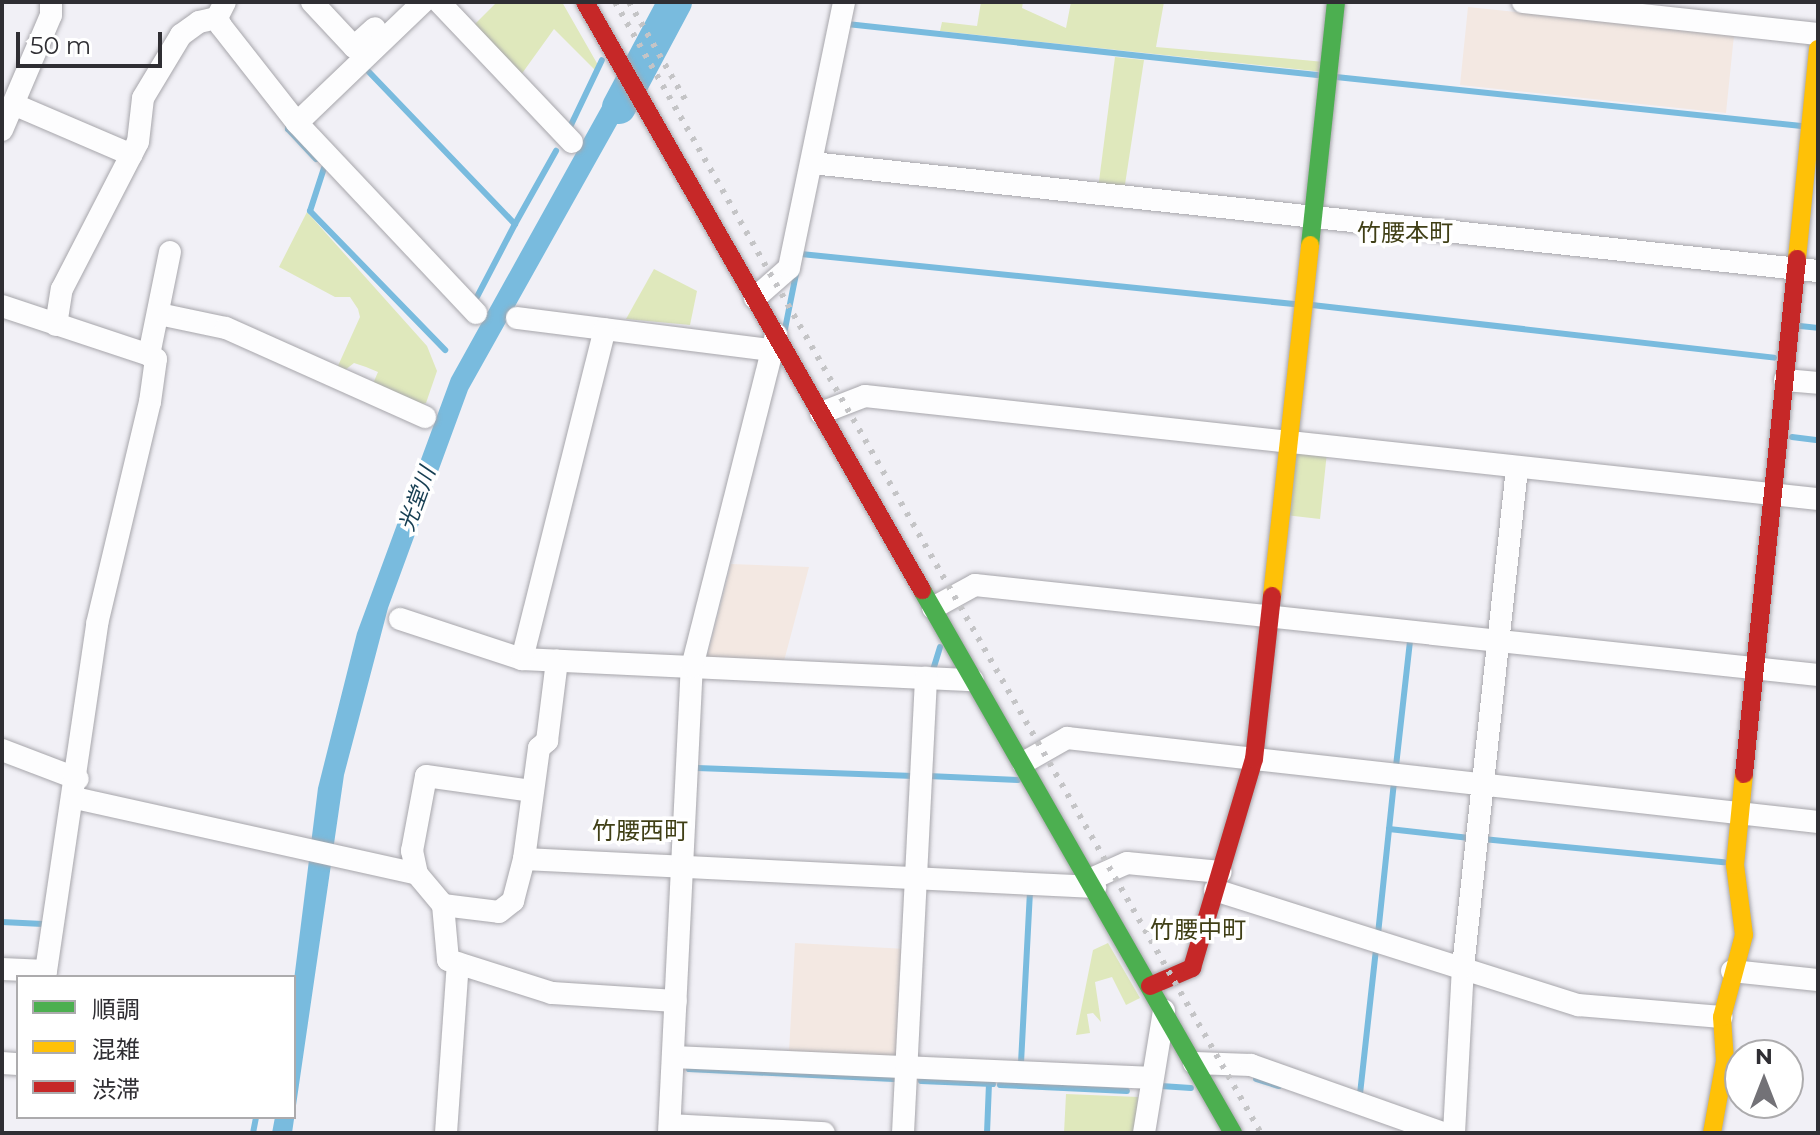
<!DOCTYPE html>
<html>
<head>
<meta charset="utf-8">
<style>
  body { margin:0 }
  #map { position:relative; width:1820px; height:1135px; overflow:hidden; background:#f1f0f6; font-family:Montserrat,"Noto Sans JP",sans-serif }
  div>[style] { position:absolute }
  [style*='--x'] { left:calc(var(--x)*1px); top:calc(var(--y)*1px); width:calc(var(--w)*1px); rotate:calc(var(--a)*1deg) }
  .industrial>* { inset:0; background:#f3e8e2 }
  .green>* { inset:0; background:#dfe8bc }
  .water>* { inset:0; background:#79bbde }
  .stream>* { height:6px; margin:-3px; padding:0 3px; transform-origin:3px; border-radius:3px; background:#79bbde }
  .river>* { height:34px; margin:-17px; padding:0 17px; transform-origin:17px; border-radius:17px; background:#79bbde }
  .roads { filter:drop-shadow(0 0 2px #a7a6ab) drop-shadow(0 0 2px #a7a6ab) }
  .street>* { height:22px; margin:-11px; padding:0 11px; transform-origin:11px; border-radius:11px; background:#fdfdfe }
  .fast>* { height:18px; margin:-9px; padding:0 9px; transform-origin:9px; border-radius:9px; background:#4caf50 }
  .slow>* { height:18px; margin:-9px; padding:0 9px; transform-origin:9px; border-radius:9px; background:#ffc107 }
  .jam>* { height:18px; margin:-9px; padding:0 9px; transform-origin:9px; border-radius:9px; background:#c62828 }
  .rail>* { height:6px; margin-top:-3px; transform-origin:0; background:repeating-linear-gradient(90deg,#c4c4c6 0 4px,transparent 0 12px) }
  span { translate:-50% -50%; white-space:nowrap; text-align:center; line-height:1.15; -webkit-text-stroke:7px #fff; paint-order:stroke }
  .water-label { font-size:22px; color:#153d51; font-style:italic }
  .quarter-label { font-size:24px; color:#403f16 }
  .frame { position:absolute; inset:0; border:4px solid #2f2e33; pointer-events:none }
  .legend { position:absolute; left:16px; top:975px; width:280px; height:144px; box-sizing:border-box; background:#fff; border:2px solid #acabad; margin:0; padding:10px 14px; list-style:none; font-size:24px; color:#2f2e33 }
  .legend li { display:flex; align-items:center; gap:16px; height:40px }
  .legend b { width:40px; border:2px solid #acabad }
  .north { position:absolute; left:1724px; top:1039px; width:80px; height:80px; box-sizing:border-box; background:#fff; border:2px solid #acabad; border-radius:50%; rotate:0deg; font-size:22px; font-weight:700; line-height:32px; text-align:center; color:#2f2e33 }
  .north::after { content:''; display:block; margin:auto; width:28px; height:36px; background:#737277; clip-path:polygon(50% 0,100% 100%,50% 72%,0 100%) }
  .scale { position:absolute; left:16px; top:32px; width:146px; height:36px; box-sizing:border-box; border:4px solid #2f2e33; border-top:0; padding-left:10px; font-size:24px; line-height:28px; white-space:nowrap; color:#2f2e33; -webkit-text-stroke:6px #fff; paint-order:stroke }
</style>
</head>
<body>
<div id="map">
  <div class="industrial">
    <div style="clip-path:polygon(1468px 7px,1734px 35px,1726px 113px,1460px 85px)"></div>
    <div style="clip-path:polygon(731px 564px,809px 567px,784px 661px,707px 657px)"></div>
    <div style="clip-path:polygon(795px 943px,907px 949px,897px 1058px,789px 1052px)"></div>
  </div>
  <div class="green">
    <div style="clip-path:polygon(497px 2px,562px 2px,598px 65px,596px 71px,554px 29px,518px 79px,470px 29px)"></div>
    <div style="clip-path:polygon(981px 2px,1023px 2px,1022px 8px,1066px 28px,1071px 2px,1164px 2px,1156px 47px,1325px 62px,1323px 72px,940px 31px,942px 22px,977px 26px)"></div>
    <div style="clip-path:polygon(1115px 57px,1144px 60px,1124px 191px,1098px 189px)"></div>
    <div style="clip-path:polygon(307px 212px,427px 346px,437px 371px,426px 403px,415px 406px,372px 386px,378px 372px,366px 367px,354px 363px,345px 370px,337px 368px,360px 317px,358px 309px,350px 297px,335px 297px,279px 267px)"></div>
    <div style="clip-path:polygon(654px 269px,697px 291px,690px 325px,626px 319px)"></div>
    <div style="clip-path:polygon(1327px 452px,1320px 519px,1285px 515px,1292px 453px)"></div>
    <div style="clip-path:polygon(1108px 943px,1140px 998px,1126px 1005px,1112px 977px,1095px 982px,1101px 1022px,1093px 1013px,1087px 1014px,1090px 1033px,1076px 1035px,1093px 950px)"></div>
    <div style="clip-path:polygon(1066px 1094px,1138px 1097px,1134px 1133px,1064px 1133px)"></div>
  </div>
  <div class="water">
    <div style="clip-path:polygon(621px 72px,634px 94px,468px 390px,388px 608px,344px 775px,292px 1133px,272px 1133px,275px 1117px,294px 1117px,294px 980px,318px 788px,357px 633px,451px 378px)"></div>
  </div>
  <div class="stream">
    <div style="--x:847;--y:24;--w:473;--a:6.2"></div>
    <div style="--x:369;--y:72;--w:211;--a:46.2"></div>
    <div style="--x:515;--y:224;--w:82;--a:117.5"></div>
    <div style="--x:1336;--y:77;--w:468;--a:6"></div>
    <div style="--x:288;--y:124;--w:5;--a:90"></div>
    <div style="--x:288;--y:129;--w:41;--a:47"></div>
    <div style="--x:570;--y:127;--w:74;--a:-64.5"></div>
    <div style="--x:324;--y:168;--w:45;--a:108"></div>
    <div style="--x:310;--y:211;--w:194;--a:45.8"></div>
    <div style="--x:515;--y:224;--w:84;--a:-60.7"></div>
    <div style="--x:801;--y:254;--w:498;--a:5.8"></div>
    <div style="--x:1312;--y:305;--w:465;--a:6.5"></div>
    <div style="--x:1800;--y:326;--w:18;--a:6"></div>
    <div style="--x:785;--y:329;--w:61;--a:-78.7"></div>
    <div style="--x:1792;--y:437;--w:26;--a:7"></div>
    <div style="--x:929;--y:670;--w:4;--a:0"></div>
    <div style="--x:933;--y:670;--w:24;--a:-73"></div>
    <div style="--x:1396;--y:766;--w:126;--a:-83.6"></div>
    <div style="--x:697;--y:768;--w:217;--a:2.1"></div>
    <div style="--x:928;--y:776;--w:90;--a:2.5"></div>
    <div style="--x:1389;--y:829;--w:81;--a:6.4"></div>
    <div style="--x:1483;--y:839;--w:242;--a:5.5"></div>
    <div style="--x:2;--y:922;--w:41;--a:2.8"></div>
    <div style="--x:1378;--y:934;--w:152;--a:-84"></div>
    <div style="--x:1021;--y:1063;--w:171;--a:-87"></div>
    <div style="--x:689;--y:1069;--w:205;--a:2.8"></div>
    <div style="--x:1256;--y:1079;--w:24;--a:17"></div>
    <div style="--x:921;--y:1081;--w:72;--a:2.4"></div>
    <div style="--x:1000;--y:1085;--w:127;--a:2.7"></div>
    <div style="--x:1161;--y:1086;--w:30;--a:4"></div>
    <div style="--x:1360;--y:1094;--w:145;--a:-83.7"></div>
    <div style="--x:253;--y:1133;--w:16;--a:-79"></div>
    <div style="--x:987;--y:1133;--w:49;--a:-87.7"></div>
  </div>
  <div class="river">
    <div style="--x:619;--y:107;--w:119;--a:-61.9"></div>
  </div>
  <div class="roads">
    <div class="street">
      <div style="--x:225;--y:2;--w:18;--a:117"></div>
      <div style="--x:217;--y:18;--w:9;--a:63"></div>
      <div style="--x:221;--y:26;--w:123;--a:51.9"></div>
      <div style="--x:297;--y:123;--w:261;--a:46.7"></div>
      <div style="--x:312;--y:2;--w:62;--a:47"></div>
      <div style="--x:354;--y:47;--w:28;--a:-42"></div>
      <div style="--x:439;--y:2;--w:193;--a:46.5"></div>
      <div style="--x:1523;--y:2;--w:297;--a:6.2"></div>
      <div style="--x:13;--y:104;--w:129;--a:23.2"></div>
      <div style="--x:297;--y:123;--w:175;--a:-43.8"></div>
      <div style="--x:2;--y:130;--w:125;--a:-66.9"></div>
      <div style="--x:51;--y:15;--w:13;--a:-90"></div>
      <div style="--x:812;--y:163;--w:1012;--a:6.13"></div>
      <div style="--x:755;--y:298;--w:45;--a:-41.4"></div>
      <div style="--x:789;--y:268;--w:272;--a:-78.3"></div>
      <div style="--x:2;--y:306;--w:155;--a:18.4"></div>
      <div style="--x:159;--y:314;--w:68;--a:11.8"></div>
      <div style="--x:226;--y:328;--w:218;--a:24.1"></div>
      <div style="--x:517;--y:318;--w:257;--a:7.2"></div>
      <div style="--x:56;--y:325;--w:36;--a:-81"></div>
      <div style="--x:62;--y:289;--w:165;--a:-62.7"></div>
      <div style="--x:138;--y:142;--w:44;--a:-83.5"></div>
      <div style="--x:143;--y:98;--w:74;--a:-58.9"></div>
      <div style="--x:181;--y:35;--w:22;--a:-36"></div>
      <div style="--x:199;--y:22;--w:18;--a:-13"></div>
      <div style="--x:1785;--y:380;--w:33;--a:5"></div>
      <div style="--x:821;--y:413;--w:47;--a:-21.1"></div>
      <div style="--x:865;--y:396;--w:959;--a:6.17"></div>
      <div style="--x:933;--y:608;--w:48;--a:-28.7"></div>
      <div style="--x:975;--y:585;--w:848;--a:6.09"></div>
      <div style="--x:400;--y:619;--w:128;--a:18.2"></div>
      <div style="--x:522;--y:659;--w:451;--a:2.7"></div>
      <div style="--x:522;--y:659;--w:340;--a:-75.9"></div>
      <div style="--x:2;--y:750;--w:81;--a:20.9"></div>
      <div style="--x:1023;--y:763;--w:51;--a:-29.6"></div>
      <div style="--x:1067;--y:738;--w:756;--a:6.38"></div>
      <div style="--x:75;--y:798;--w:350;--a:12.5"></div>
      <div style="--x:417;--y:874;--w:40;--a:50"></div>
      <div style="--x:443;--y:905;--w:55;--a:84.8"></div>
      <div style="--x:448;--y:960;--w:109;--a:17.6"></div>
      <div style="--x:552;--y:993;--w:124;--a:3.7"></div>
      <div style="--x:524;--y:859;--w:572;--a:2.81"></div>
      <div style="--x:417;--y:874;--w:24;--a:-102"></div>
      <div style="--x:412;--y:851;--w:76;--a:-79.4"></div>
      <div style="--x:426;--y:776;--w:106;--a:8.1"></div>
      <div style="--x:1091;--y:879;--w:39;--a:-24"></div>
      <div style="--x:1127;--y:863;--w:94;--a:5.5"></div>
      <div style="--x:1215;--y:890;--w:381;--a:17.6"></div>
      <div style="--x:1578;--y:1005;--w:144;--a:4.8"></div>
      <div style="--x:443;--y:905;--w:56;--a:7.1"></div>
      <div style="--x:499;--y:912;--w:18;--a:-38"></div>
      <div style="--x:513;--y:901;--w:43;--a:-75.3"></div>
      <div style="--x:524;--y:859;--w:112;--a:-82.3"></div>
      <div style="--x:539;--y:748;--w:11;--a:-41"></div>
      <div style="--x:547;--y:741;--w:81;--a:-82.9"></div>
      <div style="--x:2;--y:969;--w:44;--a:2.6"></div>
      <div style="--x:46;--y:971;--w:351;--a:-81.6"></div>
      <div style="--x:97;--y:624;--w:228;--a:-76.6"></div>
      <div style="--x:150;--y:402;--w:43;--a:-82.1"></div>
      <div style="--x:156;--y:359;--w:8;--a:-150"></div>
      <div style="--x:149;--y:355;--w:105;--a:-78.5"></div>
      <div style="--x:1732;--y:971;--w:86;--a:6"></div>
      <div style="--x:673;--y:1057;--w:476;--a:2.5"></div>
      <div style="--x:2;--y:1063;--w:16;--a:4"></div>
      <div style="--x:1194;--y:1063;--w:57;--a:2"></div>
      <div style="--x:1251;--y:1065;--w:204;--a:19.5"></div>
      <div style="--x:670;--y:1125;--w:154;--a:3"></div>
      <div style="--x:446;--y:1133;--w:170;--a:-86"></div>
      <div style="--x:669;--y:1133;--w:467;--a:-87.2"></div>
      <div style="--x:692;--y:667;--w:343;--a:-75.8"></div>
      <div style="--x:903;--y:1133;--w:456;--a:-87.1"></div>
      <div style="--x:1144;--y:1133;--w:124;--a:-80.7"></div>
      <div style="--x:1454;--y:1133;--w:166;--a:-86.9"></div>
      <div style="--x:1463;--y:967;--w:502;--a:-83.82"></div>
    </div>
    <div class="fast">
      <div style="--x:1310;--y:245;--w:244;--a:-83.9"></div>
      <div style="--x:922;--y:590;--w:626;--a:60.2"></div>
    </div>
    <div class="slow">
      <div style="--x:1797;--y:259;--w:211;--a:-84.3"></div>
      <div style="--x:1272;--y:596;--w:353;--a:-83.8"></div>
      <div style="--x:1712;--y:1133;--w:73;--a:-79.8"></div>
      <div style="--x:1725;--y:1061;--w:44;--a:-93.9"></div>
      <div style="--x:1722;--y:1017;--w:85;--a:-75"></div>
      <div style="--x:1744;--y:935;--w:71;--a:-97.3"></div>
      <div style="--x:1735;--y:865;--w:91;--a:-84.4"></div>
    </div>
    <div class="jam">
      <div style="--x:585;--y:2;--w:678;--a:60.18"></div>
      <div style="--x:1744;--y:774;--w:518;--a:-84.12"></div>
      <div style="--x:1150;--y:986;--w:46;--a:-23.2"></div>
      <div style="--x:1192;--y:968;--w:218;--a:-73.5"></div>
      <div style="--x:1254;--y:759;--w:164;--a:-83.7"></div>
    </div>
  </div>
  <div class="rail">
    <div style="--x:615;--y:2;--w:1302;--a:60.27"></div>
    <div style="--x:629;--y:2;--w:116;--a:60.1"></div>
  </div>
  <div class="water-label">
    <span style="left:417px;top:499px;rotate:-70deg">光堂川</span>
  </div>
  <div class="quarter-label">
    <span style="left:1405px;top:233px">竹腰本町</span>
    <span style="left:640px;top:831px">竹腰西町</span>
    <span style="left:1198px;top:930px">竹腰中町</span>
  </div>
  <div class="frame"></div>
  <ul class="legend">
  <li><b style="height:10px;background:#4caf50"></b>順調</li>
  <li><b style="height:10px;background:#ffc107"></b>混雑</li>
  <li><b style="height:10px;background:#c62828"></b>渋滞</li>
  </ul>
  <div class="north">N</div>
  <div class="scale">50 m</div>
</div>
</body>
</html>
